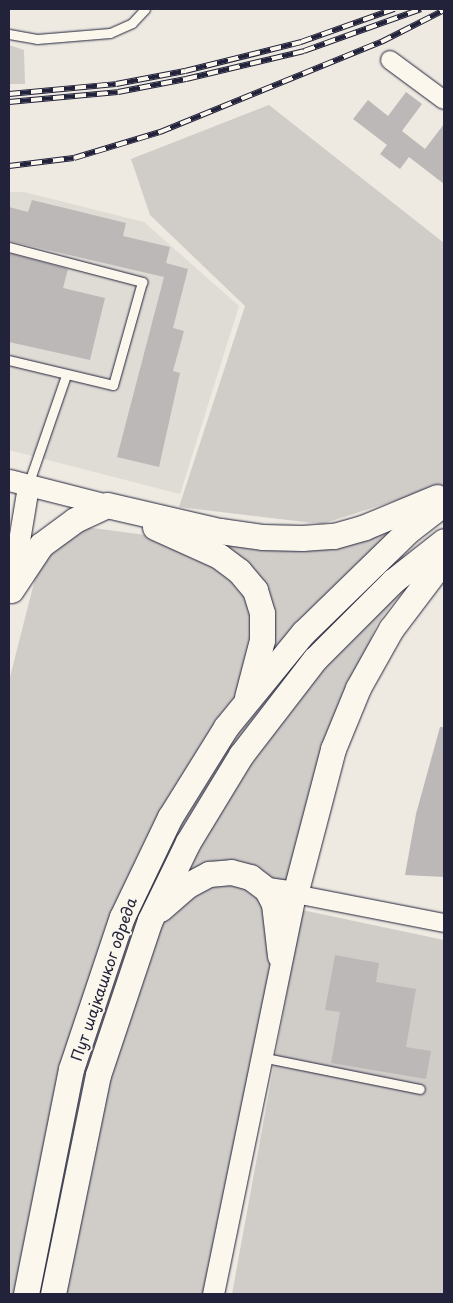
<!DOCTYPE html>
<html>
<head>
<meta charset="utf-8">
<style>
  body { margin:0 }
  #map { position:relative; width:453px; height:1303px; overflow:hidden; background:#eeeae2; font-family:"Playpen Sans",sans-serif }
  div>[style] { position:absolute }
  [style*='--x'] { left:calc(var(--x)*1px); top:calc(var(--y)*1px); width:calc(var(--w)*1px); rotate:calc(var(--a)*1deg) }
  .built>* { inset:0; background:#dfdbd5 }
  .green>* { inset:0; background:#d0cdc9 }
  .building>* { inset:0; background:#bcb8b8 }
  .roads { filter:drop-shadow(0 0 1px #22223b) drop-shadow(0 0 1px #22223b) }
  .service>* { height:9px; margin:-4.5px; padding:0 4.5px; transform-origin:4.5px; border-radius:4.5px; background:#fbf7ec }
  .minor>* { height:18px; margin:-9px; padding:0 9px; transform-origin:9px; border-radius:9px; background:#fbf7ec }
  .tertiary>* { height:21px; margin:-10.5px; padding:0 10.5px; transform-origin:10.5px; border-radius:10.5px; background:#fbf7ec }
  .secondary>* { height:25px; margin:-12.5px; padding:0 12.5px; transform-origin:12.5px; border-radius:12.5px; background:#fbf7ec }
  .rail>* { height:5.5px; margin-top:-2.75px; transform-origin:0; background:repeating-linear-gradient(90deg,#fbf7ec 0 11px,#22223b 0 22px); box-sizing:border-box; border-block:1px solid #22223b }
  span { translate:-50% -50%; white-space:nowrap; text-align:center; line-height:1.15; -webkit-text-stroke:4px #fbf7ec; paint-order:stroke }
  .street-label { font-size:15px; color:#22223b }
  .frame { position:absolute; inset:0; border:10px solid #22223b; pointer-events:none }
</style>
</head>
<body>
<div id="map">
  <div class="built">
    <div style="clip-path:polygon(9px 192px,24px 192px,144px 222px,239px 306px,180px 494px,9px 450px)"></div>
  </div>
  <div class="green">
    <div style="clip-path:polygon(9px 45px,24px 50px,25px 84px,9px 84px)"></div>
    <div style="clip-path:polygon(269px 105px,444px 243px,444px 485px,322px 524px,179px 507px,245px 306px,150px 215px,131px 159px)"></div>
    <div style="clip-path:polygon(85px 527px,252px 549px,325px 550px,386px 533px,416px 572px,377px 624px,355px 678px,207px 1294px,9px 1294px,9px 681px,39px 563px,49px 548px)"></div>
    <div style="clip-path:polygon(302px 910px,444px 940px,444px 1294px,232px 1294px)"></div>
  </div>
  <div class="building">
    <div style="clip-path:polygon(406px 92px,422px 104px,402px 131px,425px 149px,444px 124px,444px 184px,409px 157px,400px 169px,380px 154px,387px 145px,353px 119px,368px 100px,388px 116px)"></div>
    <div style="clip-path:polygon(32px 200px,126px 223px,123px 236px,170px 247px,166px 263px,188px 269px,173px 328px,184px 331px,173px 371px,180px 373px,159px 467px,117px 457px,164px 277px,9px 241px,9px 207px,28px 212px)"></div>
    <div style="clip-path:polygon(9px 253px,68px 269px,63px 288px,105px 298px,90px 360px,9px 342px)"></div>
    <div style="clip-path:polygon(440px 727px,444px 727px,444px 877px,405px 875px,416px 814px)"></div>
    <div style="clip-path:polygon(335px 955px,379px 963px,376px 982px,416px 989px,406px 1047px,431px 1051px,426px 1079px,331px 1063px,340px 1012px,325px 1010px)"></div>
  </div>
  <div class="roads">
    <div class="service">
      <div style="--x:9;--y:34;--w:28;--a:10"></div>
      <div style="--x:37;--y:39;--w:73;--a:-4.7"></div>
      <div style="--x:110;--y:33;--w:24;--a:-24"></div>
      <div style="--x:132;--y:23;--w:19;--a:-47"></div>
      <div style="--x:9;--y:247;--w:138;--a:14.7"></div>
      <div style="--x:142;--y:282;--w:107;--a:105.7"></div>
      <div style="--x:113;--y:385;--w:107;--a:-166.5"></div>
      <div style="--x:28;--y:485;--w:116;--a:-70.9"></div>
      <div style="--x:261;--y:1057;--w:162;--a:11.4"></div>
    </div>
    <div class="minor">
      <div style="--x:390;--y:60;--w:67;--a:36.5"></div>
      <div style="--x:295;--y:894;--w:152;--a:11"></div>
    </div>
    <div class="tertiary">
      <div style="--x:9;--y:480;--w:101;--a:14.3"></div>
      <div style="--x:11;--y:589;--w:104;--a:-80.6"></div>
      <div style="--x:213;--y:1294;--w:408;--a:-78.4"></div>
    </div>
    <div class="secondary">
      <div style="--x:155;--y:527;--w:70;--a:24.4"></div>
      <div style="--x:219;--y:556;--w:25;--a:37"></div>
      <div style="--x:239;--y:571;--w:25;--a:50"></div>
      <div style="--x:255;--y:590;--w:24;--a:73"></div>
      <div style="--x:262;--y:613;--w:27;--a:90"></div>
      <div style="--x:262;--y:640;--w:59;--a:104.7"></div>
      <div style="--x:11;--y:590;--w:54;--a:-56.3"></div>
      <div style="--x:41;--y:545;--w:42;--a:-36.3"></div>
      <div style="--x:75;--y:520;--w:35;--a:-25"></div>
      <div style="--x:107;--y:505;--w:116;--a:13"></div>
      <div style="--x:220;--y:531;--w:42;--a:8.1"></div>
      <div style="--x:262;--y:537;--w:40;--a:1.4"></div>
      <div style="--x:302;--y:538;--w:32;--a:-4"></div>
      <div style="--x:334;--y:536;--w:32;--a:-16"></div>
      <div style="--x:365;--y:527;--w:78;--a:-22.6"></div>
      <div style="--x:267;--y:890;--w:28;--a:8"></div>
      <div style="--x:295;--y:894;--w:150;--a:-75.3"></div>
      <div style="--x:333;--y:749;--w:66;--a:-67.7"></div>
      <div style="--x:358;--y:688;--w:68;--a:-60.8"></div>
      <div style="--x:391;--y:629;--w:88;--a:-52.9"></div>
      <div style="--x:160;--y:909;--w:37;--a:-41"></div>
      <div style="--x:188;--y:885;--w:24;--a:-28"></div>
      <div style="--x:209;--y:874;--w:22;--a:-5"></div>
      <div style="--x:231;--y:872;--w:20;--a:15"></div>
      <div style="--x:250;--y:877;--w:21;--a:37"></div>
      <div style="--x:267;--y:890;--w:16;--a:63"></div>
      <div style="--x:274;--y:904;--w:52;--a:83.4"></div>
      <div style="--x:26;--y:1294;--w:229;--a:-78.7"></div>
      <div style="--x:71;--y:1069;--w:160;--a:-71.5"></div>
      <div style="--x:122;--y:917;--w:111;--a:-64.4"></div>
      <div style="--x:170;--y:817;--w:106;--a:-58.1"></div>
      <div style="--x:226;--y:727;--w:122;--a:-50.7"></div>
      <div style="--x:303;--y:633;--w:148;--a:-44.2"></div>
      <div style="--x:409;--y:530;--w:44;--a:-37.6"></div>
      <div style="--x:53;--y:1294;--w:224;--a:-78.4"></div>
      <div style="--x:98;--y:1075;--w:163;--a:-71.5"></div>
      <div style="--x:150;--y:920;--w:87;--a:-64"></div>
      <div style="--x:188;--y:842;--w:102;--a:-58.7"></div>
      <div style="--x:241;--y:755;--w:121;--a:-52.4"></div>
      <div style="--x:315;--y:659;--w:110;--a:-45"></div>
      <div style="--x:393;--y:581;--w:65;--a:-38.1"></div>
    </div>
  </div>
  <div class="rail">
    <div style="--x:9;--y:94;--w:107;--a:-5.3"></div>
    <div style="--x:116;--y:84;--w:70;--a:-10.7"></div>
    <div style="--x:185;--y:71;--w:120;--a:-14"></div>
    <div style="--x:301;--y:42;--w:99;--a:-19.5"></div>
    <div style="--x:9;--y:102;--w:109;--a:-5.2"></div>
    <div style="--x:118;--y:92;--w:69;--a:-10.8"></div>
    <div style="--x:186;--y:79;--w:121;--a:-13.3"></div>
    <div style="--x:304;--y:51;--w:124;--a:-19.7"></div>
    <div style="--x:9;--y:166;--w:65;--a:-7"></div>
    <div style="--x:74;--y:158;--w:90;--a:-16.8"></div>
    <div style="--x:160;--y:132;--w:239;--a:-22.2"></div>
    <div style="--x:381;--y:42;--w:71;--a:-26.9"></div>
  </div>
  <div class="street-label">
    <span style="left:103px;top:979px;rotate:-71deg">Пут шајкашког одреда</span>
  </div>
  <div class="frame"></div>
</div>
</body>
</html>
